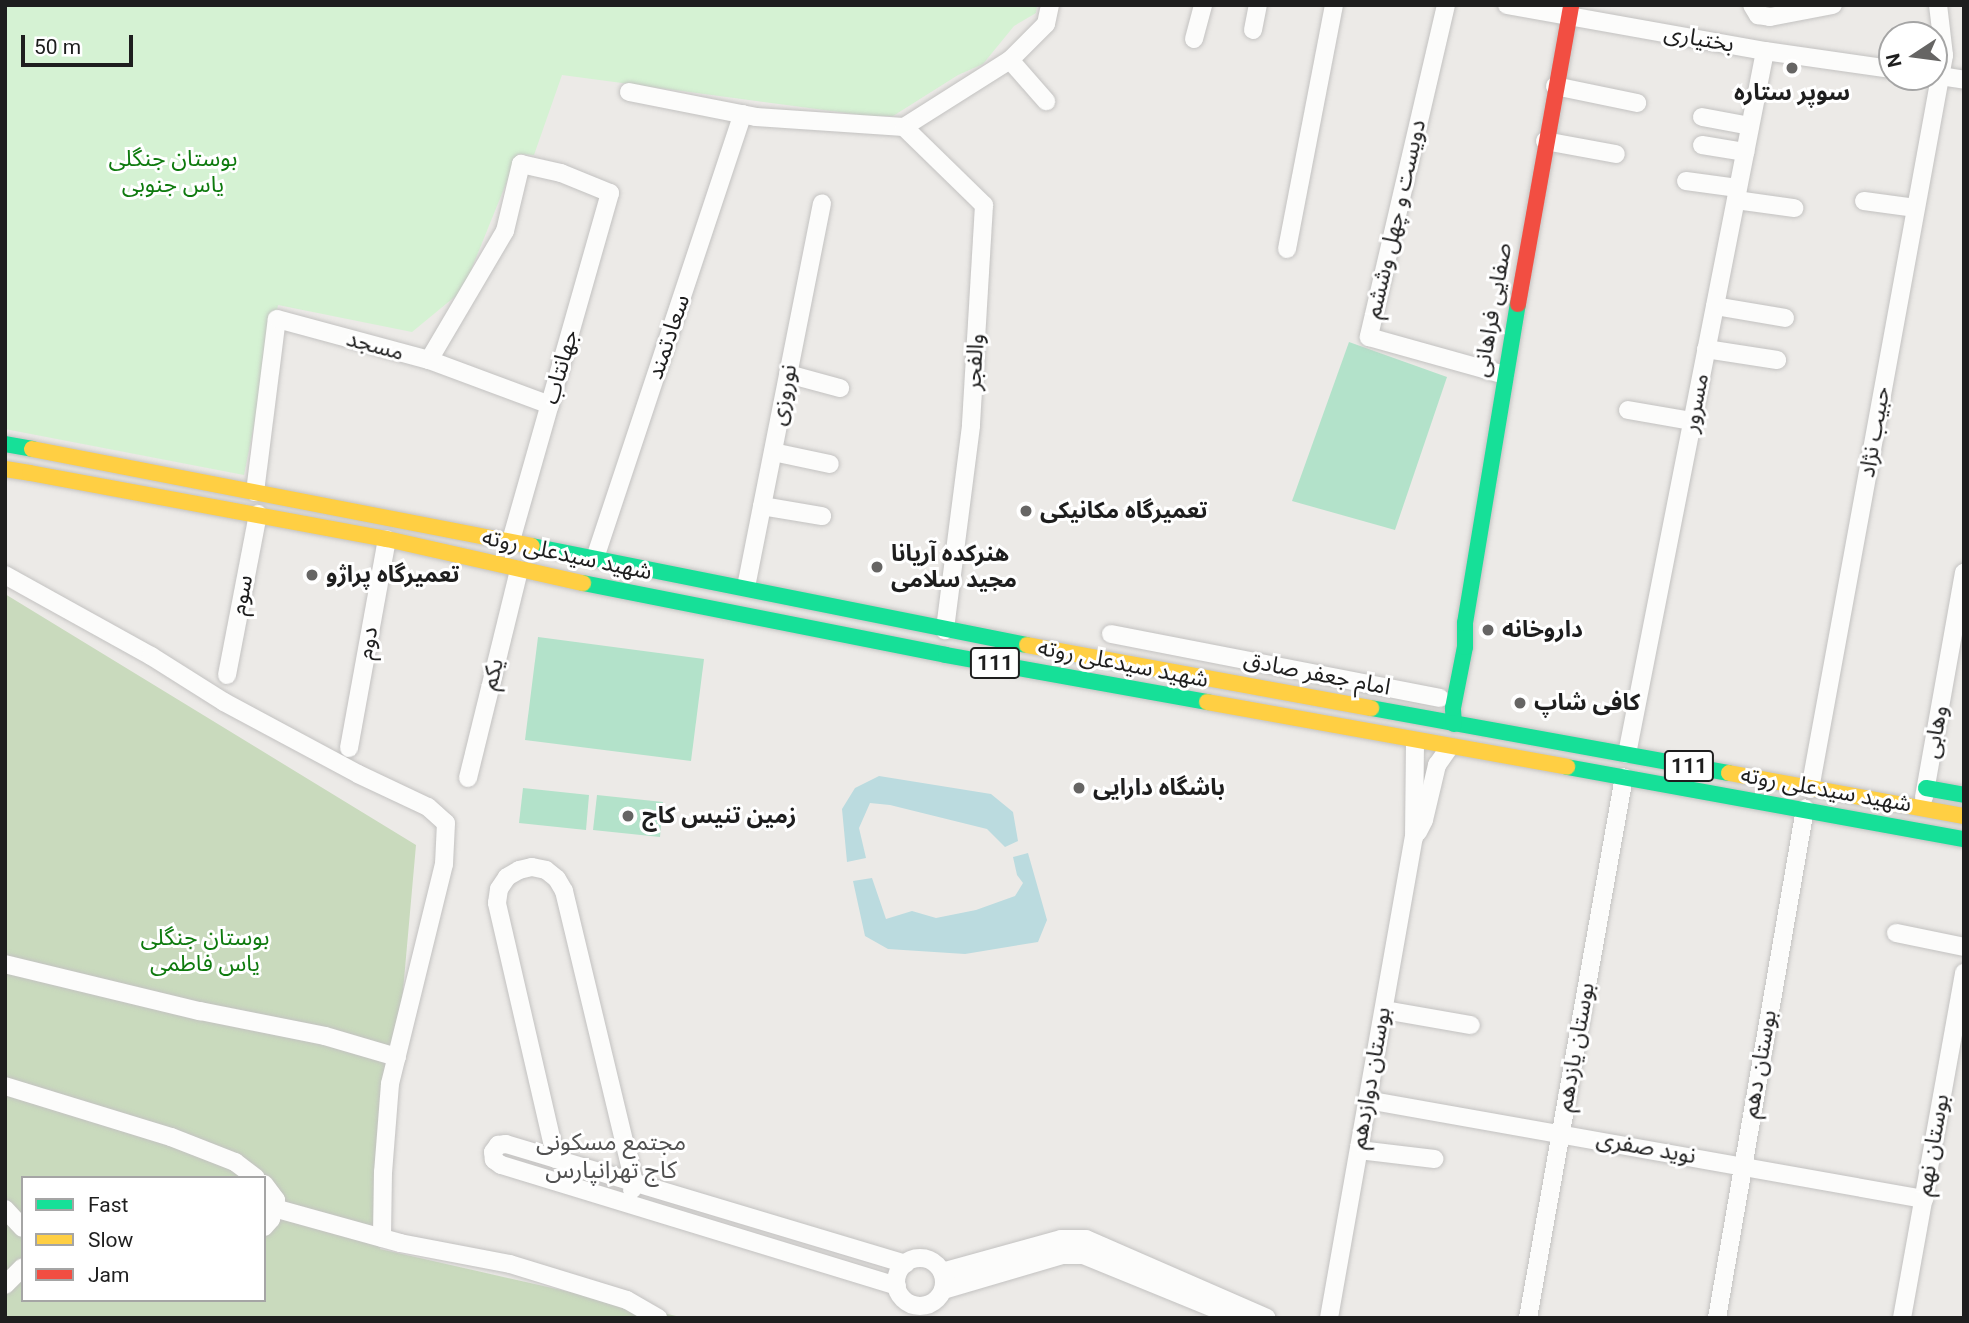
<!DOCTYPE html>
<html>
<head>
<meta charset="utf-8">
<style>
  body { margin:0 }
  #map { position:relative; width:1969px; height:1323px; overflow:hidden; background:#eceae7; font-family:Roboto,"Noto Sans Arabic",sans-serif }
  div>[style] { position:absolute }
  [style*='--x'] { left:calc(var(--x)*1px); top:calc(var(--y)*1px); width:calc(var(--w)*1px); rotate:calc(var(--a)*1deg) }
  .forest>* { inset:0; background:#c9dabd }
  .park>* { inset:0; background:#d5f2d3 }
  .pitch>* { inset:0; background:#b3e2ca }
  .water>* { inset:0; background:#bbdbdf }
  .roads { filter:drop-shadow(0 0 2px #c3c2c1) drop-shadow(0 0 2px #c3c2c1) }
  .street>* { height:18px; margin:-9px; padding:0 9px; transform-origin:9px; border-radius:9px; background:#fcfcfb }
  .street>.ring { margin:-9px; padding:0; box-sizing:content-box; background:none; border:18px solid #fcfcfb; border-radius:50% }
  .fast>* { height:16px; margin:-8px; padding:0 8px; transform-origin:8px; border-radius:8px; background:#16e098 }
  .slow>* { height:16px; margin:-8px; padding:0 8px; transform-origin:8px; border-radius:8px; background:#ffcf43 }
  .jam>* { height:16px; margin:-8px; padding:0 8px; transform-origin:8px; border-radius:8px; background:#f24e42 }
  .dots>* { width:19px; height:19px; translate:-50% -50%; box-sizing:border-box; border:4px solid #fff; border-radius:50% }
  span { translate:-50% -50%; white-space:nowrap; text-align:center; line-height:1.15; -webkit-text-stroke:6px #fff; paint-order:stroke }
  .shield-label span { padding:2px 5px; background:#fff; border:2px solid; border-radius:5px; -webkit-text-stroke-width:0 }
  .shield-label { font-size:21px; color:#1e1e1e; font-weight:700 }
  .street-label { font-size:23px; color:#1e1e1e }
  .poi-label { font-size:23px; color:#1e1e1e; font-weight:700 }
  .left { translate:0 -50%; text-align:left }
  .park-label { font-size:23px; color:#0e7a0e }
  .neighbourhood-label { font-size:24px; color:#515151 }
  .frame { position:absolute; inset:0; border:7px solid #1e1e1e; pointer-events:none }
  .legend { position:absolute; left:21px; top:1176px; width:245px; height:126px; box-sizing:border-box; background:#fff; border:2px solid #a5a5a5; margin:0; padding:9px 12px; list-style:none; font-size:21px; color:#1e1e1e }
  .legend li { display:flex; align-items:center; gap:14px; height:35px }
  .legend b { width:35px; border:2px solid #a5a5a5 }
  .north { position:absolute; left:1878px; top:21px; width:70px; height:70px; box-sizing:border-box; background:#fff; border:2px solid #a5a5a5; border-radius:50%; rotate:257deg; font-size:19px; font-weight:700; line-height:28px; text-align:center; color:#1e1e1e }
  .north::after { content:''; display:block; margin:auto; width:24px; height:32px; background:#666564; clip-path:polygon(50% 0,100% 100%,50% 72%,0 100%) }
  .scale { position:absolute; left:21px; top:35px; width:112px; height:32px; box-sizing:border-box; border:4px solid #1e1e1e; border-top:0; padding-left:9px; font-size:21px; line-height:24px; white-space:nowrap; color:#1e1e1e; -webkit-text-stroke:5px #fff; paint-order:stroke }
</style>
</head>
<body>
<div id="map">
  <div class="forest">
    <div style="clip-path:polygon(evenodd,5px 594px,416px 845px,380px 1249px,685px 1318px,5px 1318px,5px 594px,23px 1178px,264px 1178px,264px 1300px,23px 1300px,23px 1178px)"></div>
  </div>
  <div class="park">
    <div style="clip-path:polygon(5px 5px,1037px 5px,1036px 13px,1014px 26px,983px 64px,958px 75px,893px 116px,869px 116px,562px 75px,534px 155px,518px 154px,463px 290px,412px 332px,278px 305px,244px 475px,5px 429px)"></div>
  </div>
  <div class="pitch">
    <div style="clip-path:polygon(1349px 342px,1447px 377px,1395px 530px,1292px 501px)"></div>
    <div style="clip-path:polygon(538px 637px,704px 659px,691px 761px,525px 740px)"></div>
    <div style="clip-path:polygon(523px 788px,589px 795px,586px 830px,519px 823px)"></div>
    <div style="clip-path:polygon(597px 795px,663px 802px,660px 837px,593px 830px)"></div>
  </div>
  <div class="water">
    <div style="clip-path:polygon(879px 776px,991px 794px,1013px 812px,1018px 841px,1005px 847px,987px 829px,890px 805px,870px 803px,859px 828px,866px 858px,847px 862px,842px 809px,855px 788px)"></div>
    <div style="clip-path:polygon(1028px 853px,1047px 920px,1038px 942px,965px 954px,888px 949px,865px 936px,853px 881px,872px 878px,886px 919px,912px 911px,936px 918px,976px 910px,1015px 896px,1023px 883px,1017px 875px,1013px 857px)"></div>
  </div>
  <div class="roads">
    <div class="street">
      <div style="--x:1446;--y:5;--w:341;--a:103.1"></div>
      <div style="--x:1369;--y:337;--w:141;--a:15.6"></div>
      <div style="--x:1507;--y:5;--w:262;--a:10.1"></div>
      <div style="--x:1765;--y:51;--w:128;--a:8.1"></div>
      <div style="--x:1752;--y:5;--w:12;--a:59"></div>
      <div style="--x:1758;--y:15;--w:12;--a:9"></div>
      <div style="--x:1770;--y:17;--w:64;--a:-10.8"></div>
      <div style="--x:1253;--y:30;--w:25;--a:-79"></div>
      <div style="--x:1194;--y:39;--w:35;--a:-75"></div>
      <div style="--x:1010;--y:60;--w:55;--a:48.7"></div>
      <div style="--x:1934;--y:75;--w:30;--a:9"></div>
      <div style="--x:1555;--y:86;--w:84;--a:11.7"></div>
      <div style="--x:629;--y:92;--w:129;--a:11.1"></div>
      <div style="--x:756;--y:117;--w:148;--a:3.9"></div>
      <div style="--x:904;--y:127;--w:125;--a:-32.3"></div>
      <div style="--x:1010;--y:60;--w:51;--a:-45"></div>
      <div style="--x:1046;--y:24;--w:19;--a:-78"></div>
      <div style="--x:1702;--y:117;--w:49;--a:10.6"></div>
      <div style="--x:904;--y:127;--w:112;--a:44.3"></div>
      <div style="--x:984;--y:205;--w:221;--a:93.4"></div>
      <div style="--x:971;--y:426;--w:206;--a:97.3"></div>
      <div style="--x:1545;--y:141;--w:72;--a:10.4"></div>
      <div style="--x:1702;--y:145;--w:44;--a:9.2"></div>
      <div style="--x:1686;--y:181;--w:52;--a:7.7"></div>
      <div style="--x:1736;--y:200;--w:59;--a:7.9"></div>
      <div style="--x:1864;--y:201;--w:52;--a:7.7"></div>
      <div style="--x:1287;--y:249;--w:248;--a:-79.1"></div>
      <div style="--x:1715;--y:306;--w:71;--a:9.7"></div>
      <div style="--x:1706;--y:349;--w:72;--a:8.8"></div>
      <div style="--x:429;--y:360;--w:129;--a:20.4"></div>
      <div style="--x:788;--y:374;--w:54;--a:15.1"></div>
      <div style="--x:1628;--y:410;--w:65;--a:9.8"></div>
      <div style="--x:773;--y:452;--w:58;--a:11.9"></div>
      <div style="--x:255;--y:492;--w:174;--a:-82.8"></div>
      <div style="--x:277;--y:319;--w:157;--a:15.1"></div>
      <div style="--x:429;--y:360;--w:150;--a:-59.5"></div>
      <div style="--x:505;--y:231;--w:69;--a:-76.6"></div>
      <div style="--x:521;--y:164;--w:41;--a:12.7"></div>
      <div style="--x:561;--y:173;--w:53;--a:22.2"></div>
      <div style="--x:610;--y:193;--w:362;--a:105.9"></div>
      <div style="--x:762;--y:506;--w:61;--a:9.5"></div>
      <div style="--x:595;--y:558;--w:468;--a:-71.6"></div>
      <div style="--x:5;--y:575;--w:167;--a:29"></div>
      <div style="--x:151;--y:656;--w:86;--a:32.2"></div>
      <div style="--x:224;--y:702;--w:152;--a:28.2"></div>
      <div style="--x:358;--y:774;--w:77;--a:25.2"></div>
      <div style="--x:428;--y:807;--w:24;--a:42"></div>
      <div style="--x:446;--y:823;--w:41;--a:92.8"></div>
      <div style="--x:444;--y:864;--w:227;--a:103.8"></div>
      <div style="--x:390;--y:1084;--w:88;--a:94.5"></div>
      <div style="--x:383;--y:1172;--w:66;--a:90.9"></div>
      <div style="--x:746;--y:587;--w:391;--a:-78.8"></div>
      <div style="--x:1111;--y:634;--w:335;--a:11"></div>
      <div style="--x:227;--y:675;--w:164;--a:-79.1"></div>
      <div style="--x:349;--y:748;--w:212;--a:-79.7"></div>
      <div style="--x:1627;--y:754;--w:716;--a:-78.89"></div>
      <div style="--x:468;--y:778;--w:214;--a:-76.2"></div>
      <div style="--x:1810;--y:789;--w:746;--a:-79.65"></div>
      <div style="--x:1944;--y:55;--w:50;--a:-96.8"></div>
      <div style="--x:1924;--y:797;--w:228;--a:-79.9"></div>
      <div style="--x:1418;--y:832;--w:13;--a:-63"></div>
      <div style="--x:1424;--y:820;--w:57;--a:-76.7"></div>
      <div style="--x:1437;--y:765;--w:21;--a:-55"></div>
      <div style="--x:1896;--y:933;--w:69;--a:11.6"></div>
      <div style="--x:5;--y:964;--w:201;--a:13.6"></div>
      <div style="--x:200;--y:1011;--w:127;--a:11.3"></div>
      <div style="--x:325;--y:1036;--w:75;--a:16.3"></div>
      <div style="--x:1384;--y:1010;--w:88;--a:9.8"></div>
      <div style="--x:5;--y:1086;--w:174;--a:17.1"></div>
      <div style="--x:171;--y:1137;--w:69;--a:21.3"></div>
      <div style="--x:235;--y:1162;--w:26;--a:37"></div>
      <div style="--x:1367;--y:1100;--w:566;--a:10.08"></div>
      <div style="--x:1359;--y:1150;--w:76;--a:6.8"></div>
      <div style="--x:556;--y:1159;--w:263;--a:-103"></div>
      <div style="--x:497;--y:903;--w:14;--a:-82"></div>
      <div style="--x:499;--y:889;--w:14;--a:-56"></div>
      <div style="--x:507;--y:877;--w:14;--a:-30"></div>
      <div style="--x:519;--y:870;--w:13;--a:-13"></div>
      <div style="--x:532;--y:867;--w:14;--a:12"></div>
      <div style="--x:546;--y:870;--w:14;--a:39"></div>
      <div style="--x:557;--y:879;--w:14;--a:60"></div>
      <div style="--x:564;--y:891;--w:300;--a:76.5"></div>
      <div style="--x:634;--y:1183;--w:7;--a:106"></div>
      <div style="--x:264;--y:1184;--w:20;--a:53"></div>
      <div style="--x:276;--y:1200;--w:20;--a:105"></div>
      <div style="--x:271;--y:1219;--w:11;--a:131"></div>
      <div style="--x:274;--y:1208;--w:131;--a:15.5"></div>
      <div style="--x:400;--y:1243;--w:112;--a:10.8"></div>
      <div style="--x:510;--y:1264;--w:122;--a:17.1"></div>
      <div style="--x:627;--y:1300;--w:36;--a:30"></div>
      <div style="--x:5;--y:1209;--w:26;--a:47"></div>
      <div class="ring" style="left:896px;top:1258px;width:30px;height:30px"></div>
      <div style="--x:942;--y:1272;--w:123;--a:-15.5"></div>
      <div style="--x:1061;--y:1239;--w:25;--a:0"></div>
      <div style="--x:1086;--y:1239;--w:197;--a:23.6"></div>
      <div style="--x:5;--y:1285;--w:25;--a:-45"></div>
      <div style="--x:897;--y:1286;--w:414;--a:-163"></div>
      <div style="--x:501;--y:1165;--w:9;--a:-144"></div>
      <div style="--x:494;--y:1160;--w:8;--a:-97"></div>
      <div style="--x:493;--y:1152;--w:9;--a:-54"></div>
      <div style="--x:498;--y:1145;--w:8;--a:-7"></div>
      <div style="--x:506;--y:1144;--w:417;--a:16.7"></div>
      <div style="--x:943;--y:1290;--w:125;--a:-16.3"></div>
      <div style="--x:1063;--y:1255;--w:20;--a:0"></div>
      <div style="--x:1083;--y:1255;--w:166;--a:22.2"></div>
      <div style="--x:1329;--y:1318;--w:487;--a:-80"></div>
      <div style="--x:1414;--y:838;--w:97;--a:-89.4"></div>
      <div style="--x:1528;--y:1318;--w:549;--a:-79.94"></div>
      <div style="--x:1717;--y:1318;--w:517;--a:-80.19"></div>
      <div style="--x:1902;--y:1318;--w:351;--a:-79.8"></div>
    </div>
    <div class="fast">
      <div style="--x:5;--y:444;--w:27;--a:10"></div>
      <div style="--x:532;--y:546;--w:505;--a:11.31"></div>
      <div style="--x:583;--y:583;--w:370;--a:11.2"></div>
      <div style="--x:946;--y:655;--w:265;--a:10.2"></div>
      <div style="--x:1371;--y:708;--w:364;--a:10.3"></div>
      <div style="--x:1454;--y:724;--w:16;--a:-94"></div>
      <div style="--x:1453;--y:708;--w:62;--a:-78.9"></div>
      <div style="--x:1465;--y:647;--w:24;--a:-90"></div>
      <div style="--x:1465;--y:623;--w:323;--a:-80.6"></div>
      <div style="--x:1567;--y:767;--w:403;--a:10.3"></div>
      <div style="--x:1926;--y:788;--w:39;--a:10"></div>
    </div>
    <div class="slow">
      <div style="--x:32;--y:449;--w:509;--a:10.98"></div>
      <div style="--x:5;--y:469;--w:25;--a:9"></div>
      <div style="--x:30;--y:473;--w:363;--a:10.5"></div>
      <div style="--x:387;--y:539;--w:201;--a:12.7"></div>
      <div style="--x:1027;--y:645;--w:350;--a:10.4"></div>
      <div style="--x:1207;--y:702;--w:366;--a:10.2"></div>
      <div style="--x:1729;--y:773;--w:239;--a:10.4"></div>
    </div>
    <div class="jam">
      <div style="--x:1518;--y:304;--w:304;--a:-79.9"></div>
    </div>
  </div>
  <div class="dots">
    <div style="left:1792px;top:68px;background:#666564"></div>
    <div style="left:1026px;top:511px;background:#666564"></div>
    <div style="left:877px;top:567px;background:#666564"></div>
    <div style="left:312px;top:575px;background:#666564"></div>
    <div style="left:1488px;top:630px;background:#666564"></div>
    <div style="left:1520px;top:703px;background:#666564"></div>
    <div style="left:1079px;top:788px;background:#666564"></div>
    <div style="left:628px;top:816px;background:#666564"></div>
  </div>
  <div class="shield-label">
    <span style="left:995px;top:663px">111</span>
    <span style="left:1689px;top:766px">111</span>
  </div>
  <div class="street-label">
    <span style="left:1699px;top:39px;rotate:10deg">بختیاری</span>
    <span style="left:1396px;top:219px;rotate:-77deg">دویست و چهل وششم</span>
    <span style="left:1493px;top:310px;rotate:-80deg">صفایی فراهانی</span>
    <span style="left:669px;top:337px;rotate:-71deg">سعادتمند</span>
    <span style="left:375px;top:346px;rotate:15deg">مسجد</span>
    <span style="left:975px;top:362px;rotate:-87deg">والفجر</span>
    <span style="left:561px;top:367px;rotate:-74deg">جهانتاب</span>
    <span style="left:784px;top:395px;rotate:-79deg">نوروزی</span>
    <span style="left:1696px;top:403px;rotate:-79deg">مسرور</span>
    <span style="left:1875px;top:432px;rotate:-80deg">حبیب نژاد</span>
    <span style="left:567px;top:555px;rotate:12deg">شهید سیدعلی روته</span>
    <span style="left:242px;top:595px;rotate:-79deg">سوم</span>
    <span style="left:368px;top:643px;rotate:-80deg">دوم</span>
    <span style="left:1123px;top:664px;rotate:11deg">شهید سیدعلی روته</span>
    <span style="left:493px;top:674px;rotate:-76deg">یکم</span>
    <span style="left:1317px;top:674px;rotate:11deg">امام جعفر صادق</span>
    <span style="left:1936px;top:732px;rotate:-80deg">وهابی</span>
    <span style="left:1826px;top:790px;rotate:10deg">شهید سیدعلی روته</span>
    <span style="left:1576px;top:1047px;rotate:-80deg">بوستان یازدهم</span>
    <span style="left:1760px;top:1064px;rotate:-80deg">بوستان دهم</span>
    <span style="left:1371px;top:1078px;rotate:-80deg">بوستان دوازدهم</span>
    <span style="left:1933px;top:1145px;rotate:-80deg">بوستان نهم</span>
    <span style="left:1646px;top:1148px;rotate:10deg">نوید صفری</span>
  </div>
  <div class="poi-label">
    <span style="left:1792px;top:93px">سوپر ستاره</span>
    <span class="left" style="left:1040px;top:511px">تعمیرگاه مکانیکی</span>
    <span class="left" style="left:891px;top:567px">هنرکده آریانا<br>مجید سلامی</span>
    <span class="left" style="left:326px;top:575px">تعمیرگاه پراژو</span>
    <span class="left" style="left:1502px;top:630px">داروخانه</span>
    <span class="left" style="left:1534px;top:703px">کافی شاپ</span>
    <span class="left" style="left:1093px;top:788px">باشگاه دارایی</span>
    <span class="left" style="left:642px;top:816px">زمین تنیس کاج</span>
  </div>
  <div class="park-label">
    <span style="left:173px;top:172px">بوستان جنگلی<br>یاس جنوبی</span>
    <span style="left:205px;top:951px">بوستان جنگلی<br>یاس فاطمی</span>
  </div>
  <div class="neighbourhood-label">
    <span style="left:611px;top:1157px">مجتمع مسکونی<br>کاج تهرانپارس</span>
  </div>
  <div class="frame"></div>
  <ul class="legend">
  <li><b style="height:9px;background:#16e098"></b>Fast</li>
  <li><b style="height:9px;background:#ffcf43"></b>Slow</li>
  <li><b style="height:9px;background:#f24e42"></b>Jam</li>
  </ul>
  <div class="north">N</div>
  <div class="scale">50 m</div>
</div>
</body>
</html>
